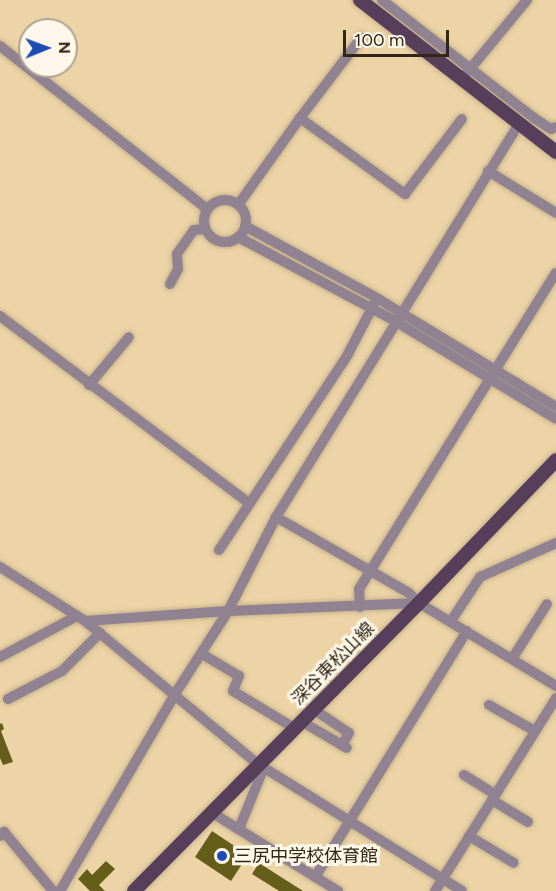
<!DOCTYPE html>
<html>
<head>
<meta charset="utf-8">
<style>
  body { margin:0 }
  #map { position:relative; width:556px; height:891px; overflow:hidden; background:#ecd4a7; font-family:Figtree,"Noto Sans JP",sans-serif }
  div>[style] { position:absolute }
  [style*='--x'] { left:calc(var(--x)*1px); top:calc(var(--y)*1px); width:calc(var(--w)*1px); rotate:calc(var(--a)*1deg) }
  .building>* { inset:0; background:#645e1a }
  .roads { filter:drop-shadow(0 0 2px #c6b18a) drop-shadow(0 0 2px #c6b18a) }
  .minor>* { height:10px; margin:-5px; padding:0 5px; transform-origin:5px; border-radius:5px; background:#918292 }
  .minor>.ring { margin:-5px; padding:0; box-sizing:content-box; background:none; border:10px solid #918292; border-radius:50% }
  .major>* { height:14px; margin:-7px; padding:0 7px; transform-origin:7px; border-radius:7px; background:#573e5a }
  .dots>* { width:16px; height:16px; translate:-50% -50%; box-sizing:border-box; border:3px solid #fef7ea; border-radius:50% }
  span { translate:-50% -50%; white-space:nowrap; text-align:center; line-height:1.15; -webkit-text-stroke:6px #fef7ea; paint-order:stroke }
  .street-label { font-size:18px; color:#302716 }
  .poi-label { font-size:18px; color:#302716 }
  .left { translate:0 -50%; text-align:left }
  .north { position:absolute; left:18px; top:18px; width:60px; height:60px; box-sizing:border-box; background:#fef7ea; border:2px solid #aca495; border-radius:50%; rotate:89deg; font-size:16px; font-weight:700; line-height:24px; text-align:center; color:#302716 }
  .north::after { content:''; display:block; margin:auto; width:21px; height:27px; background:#1c4bb8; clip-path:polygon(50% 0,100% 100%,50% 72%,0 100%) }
  .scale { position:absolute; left:343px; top:30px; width:106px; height:27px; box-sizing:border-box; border:3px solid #302716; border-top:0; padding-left:8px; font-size:18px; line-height:21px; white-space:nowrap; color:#302716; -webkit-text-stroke:4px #fef7ea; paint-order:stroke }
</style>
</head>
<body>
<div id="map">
  <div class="building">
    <div style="clip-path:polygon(2px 723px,4px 729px,1px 731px,13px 762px,3px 765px,0 758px,0 724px)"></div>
    <div style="clip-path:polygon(212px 831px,248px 855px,231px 881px,195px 857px)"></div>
    <div style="clip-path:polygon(106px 861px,115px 869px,99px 885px,105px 891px,90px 891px,78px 879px,87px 869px,92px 875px)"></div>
    <div style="clip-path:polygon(259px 863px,303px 891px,279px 891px,252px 874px)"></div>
  </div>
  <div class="roads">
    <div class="minor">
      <div style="--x:382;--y:0;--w:192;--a:37.8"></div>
      <div style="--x:534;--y:118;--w:20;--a:33"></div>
      <div style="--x:551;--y:129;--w:5;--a:-22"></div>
      <div style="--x:0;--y:46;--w:263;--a:38.2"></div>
      <div style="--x:466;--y:74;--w:96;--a:-50.5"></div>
      <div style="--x:300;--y:118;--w:130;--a:35.9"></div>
      <div style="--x:405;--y:194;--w:94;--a:-52.8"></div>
      <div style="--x:488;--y:171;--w:80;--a:31.7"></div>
      <div class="ring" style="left:204px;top:200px;width:32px;height:32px"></div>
      <div style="--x:238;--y:205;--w:107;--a:-54.5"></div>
      <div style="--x:300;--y:118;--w:101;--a:-52.7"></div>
      <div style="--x:245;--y:226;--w:150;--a:28.6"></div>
      <div style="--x:377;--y:298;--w:210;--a:31.3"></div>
      <div style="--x:238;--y:237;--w:178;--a:28.1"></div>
      <div style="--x:395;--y:321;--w:188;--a:31.3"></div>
      <div style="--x:170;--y:284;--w:17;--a:-62"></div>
      <div style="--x:178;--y:269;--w:15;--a:-94"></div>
      <div style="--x:177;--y:254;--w:29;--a:-55"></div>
      <div style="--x:194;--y:230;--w:11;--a:-5"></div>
      <div style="--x:0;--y:316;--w:310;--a:36.9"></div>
      <div style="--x:89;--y:385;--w:62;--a:-50.2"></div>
      <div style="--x:276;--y:517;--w:153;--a:29.7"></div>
      <div style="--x:409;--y:593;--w:14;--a:45"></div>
      <div style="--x:219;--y:550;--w:235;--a:-56.6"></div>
      <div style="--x:348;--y:354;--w:56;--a:-62.5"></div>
      <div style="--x:0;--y:567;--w:101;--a:32.4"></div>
      <div style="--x:85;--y:621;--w:224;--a:39.6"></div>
      <div style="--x:258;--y:764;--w:240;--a:31.9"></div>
      <div style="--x:360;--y:607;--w:18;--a:-93"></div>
      <div style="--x:359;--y:589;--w:372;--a:-58.1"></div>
      <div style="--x:85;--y:621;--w:143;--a:-4"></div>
      <div style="--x:228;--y:611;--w:191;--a:-2.4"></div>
      <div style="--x:419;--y:603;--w:160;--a:31.2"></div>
      <div style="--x:451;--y:621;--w:53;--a:-56.6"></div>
      <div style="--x:480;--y:577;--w:83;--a:-24.1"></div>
      <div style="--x:202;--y:654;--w:43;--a:30.7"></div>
      <div style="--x:239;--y:676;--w:16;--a:112"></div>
      <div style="--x:233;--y:691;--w:71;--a:31.2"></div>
      <div style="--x:0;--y:657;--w:87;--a:-28"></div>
      <div style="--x:512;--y:659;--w:65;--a:-57.5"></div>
      <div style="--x:8;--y:699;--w:61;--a:-27.4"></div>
      <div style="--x:62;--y:671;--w:54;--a:-45"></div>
      <div style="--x:489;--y:705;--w:53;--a:29.5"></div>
      <div style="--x:313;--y:709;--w:43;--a:33.7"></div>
      <div style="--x:349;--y:733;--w:14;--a:120"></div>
      <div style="--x:301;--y:721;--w:53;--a:30.4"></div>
      <div style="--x:464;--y:775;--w:36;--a:32"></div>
      <div style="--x:492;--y:800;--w:42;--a:31.4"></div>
      <div style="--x:211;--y:812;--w:150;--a:31.9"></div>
      <div style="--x:239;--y:829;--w:67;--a:-68"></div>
      <div style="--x:0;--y:836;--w:6;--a:-45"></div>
      <div style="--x:4;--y:832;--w:77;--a:50.3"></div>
      <div style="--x:469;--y:836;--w:52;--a:31"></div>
      <div style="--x:315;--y:877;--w:289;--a:-58.3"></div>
      <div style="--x:60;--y:891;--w:228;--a:-59.7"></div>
      <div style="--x:175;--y:694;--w:98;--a:-57.4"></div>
      <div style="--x:228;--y:611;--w:106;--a:-62.9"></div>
      <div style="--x:276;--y:517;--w:463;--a:-58.3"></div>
      <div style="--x:435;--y:891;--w:228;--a:-57.9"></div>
    </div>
    <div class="major">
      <div style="--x:360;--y:0;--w:248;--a:37.8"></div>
      <div style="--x:134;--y:891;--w:405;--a:-45.3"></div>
      <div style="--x:419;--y:603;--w:198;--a:-46.2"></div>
    </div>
  </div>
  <div class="dots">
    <div style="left:222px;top:856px;background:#1c4bb8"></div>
  </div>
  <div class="street-label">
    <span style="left:333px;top:664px;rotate:-45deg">深谷東松山線</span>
  </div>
  <div class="poi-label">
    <span class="left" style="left:234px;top:856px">三尻中学校体育館</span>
  </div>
  <div class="north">N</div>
  <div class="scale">100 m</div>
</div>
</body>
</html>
